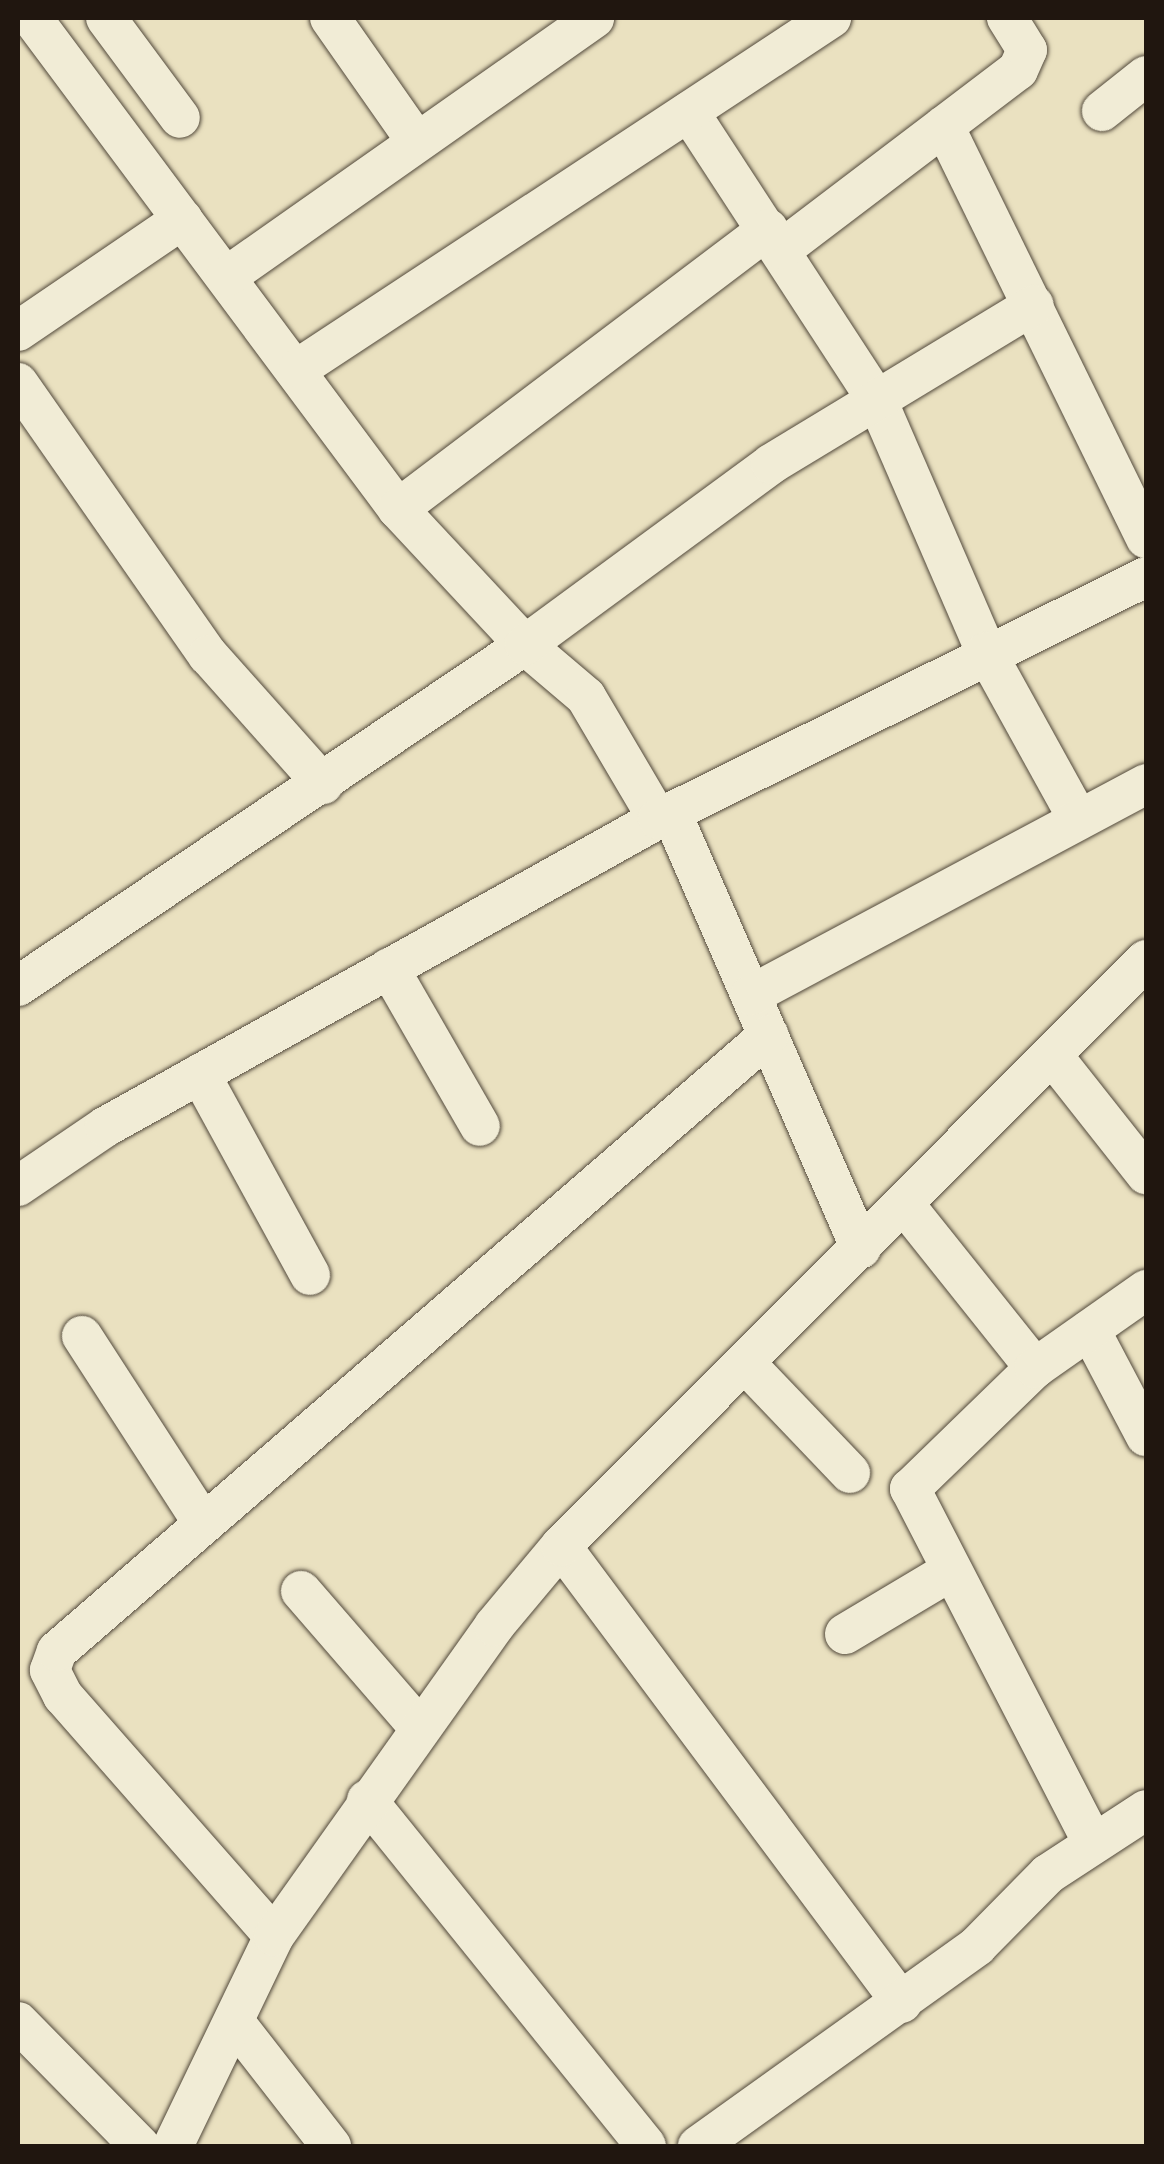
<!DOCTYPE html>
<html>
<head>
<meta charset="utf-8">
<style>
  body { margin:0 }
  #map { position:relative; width:1164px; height:2164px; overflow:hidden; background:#eae1c0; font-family:"IM FELL French Canon",serif }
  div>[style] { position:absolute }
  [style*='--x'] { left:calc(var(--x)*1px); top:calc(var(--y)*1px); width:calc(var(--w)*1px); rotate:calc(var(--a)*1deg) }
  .roads { filter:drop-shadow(0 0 2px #52493b) drop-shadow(0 0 2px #52493b) }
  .minor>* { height:40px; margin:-20px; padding:0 20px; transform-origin:20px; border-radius:20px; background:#f1ecd6 }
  span { translate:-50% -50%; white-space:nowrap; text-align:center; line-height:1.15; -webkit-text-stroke:10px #f1ecd6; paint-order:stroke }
  .frame { position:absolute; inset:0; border:20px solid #20160f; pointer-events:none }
</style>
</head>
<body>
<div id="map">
  <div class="roads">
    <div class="minor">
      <div style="--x:32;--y:18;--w:612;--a:53.3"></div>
      <div style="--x:398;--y:509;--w:186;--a:47"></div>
      <div style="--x:525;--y:645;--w:80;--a:40.4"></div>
      <div style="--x:586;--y:697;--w:142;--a:59.5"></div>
      <div style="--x:106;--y:18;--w:124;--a:53.5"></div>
      <div style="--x:330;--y:18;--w:150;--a:55"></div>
      <div style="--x:1102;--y:111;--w:56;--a:-38.5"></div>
      <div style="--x:689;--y:112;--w:344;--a:56.9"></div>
      <div style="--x:877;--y:400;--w:275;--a:66.6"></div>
      <div style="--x:986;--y:652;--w:191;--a:61.1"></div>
      <div style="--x:944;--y:126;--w:459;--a:63.9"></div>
      <div style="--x:782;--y:249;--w:296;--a:-37.2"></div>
      <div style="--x:1018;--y:70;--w:22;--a:-66"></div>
      <div style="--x:1027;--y:50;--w:38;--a:-122"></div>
      <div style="--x:226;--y:277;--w:450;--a:-35.1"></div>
      <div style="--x:18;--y:331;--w:199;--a:-34.2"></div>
      <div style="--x:299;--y:368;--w:637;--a:-33.34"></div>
      <div style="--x:18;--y:383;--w:332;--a:55.1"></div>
      <div style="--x:208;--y:655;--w:173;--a:48.3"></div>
      <div style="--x:398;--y:509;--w:464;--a:-37.1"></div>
      <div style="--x:671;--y:812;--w:476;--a:66.5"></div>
      <div style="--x:389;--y:968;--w:182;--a:60.1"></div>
      <div style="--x:18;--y:986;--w:611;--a:-33.92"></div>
      <div style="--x:525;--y:645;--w:305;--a:-36.3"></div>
      <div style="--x:771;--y:464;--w:307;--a:-31.2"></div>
      <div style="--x:751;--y:995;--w:448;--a:-28.1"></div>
      <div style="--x:1052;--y:1055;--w:152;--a:51.7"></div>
      <div style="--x:200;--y:1074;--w:229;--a:61.3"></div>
      <div style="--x:18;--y:1186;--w:105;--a:-34.1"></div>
      <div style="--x:105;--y:1127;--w:633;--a:-29.12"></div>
      <div style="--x:658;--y:819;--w:545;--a:-26.38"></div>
      <div style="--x:904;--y:1204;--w:210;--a:51.4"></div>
      <div style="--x:1090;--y:1330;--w:120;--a:62.2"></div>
      <div style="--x:82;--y:1336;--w:223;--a:57.1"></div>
      <div style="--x:745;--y:1363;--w:152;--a:46.3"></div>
      <div style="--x:561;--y:1546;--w:570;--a:53.27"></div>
      <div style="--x:301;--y:1591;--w:180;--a:49.1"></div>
      <div style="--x:845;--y:1634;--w:121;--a:-30.8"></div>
      <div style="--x:367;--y:1800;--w:444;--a:51.1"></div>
      <div style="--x:1093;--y:1843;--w:399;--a:-117.3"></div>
      <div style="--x:910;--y:1489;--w:174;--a:-44.1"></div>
      <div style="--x:1035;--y:1368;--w:136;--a:-35.1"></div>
      <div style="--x:274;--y:1936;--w:320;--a:-131.3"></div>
      <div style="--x:63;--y:1696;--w:29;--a:-117"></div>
      <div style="--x:50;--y:1670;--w:20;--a:-70"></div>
      <div style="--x:57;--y:1651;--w:941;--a:-40.87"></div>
      <div style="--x:18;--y:2022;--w:174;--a:45.5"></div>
      <div style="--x:236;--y:2024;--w:155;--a:52.1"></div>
      <div style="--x:173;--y:2146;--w:233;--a:-64.3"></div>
      <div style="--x:274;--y:1936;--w:380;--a:-54.6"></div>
      <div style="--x:494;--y:1626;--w:104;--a:-50.1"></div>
      <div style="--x:561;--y:1546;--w:828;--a:-45.05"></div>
      <div style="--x:698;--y:2146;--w:343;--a:-35.6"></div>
      <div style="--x:977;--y:1946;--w:101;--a:-45.4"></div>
      <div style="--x:1048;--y:1874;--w:117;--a:-33.1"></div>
    </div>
  </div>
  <div class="frame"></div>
</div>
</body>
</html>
